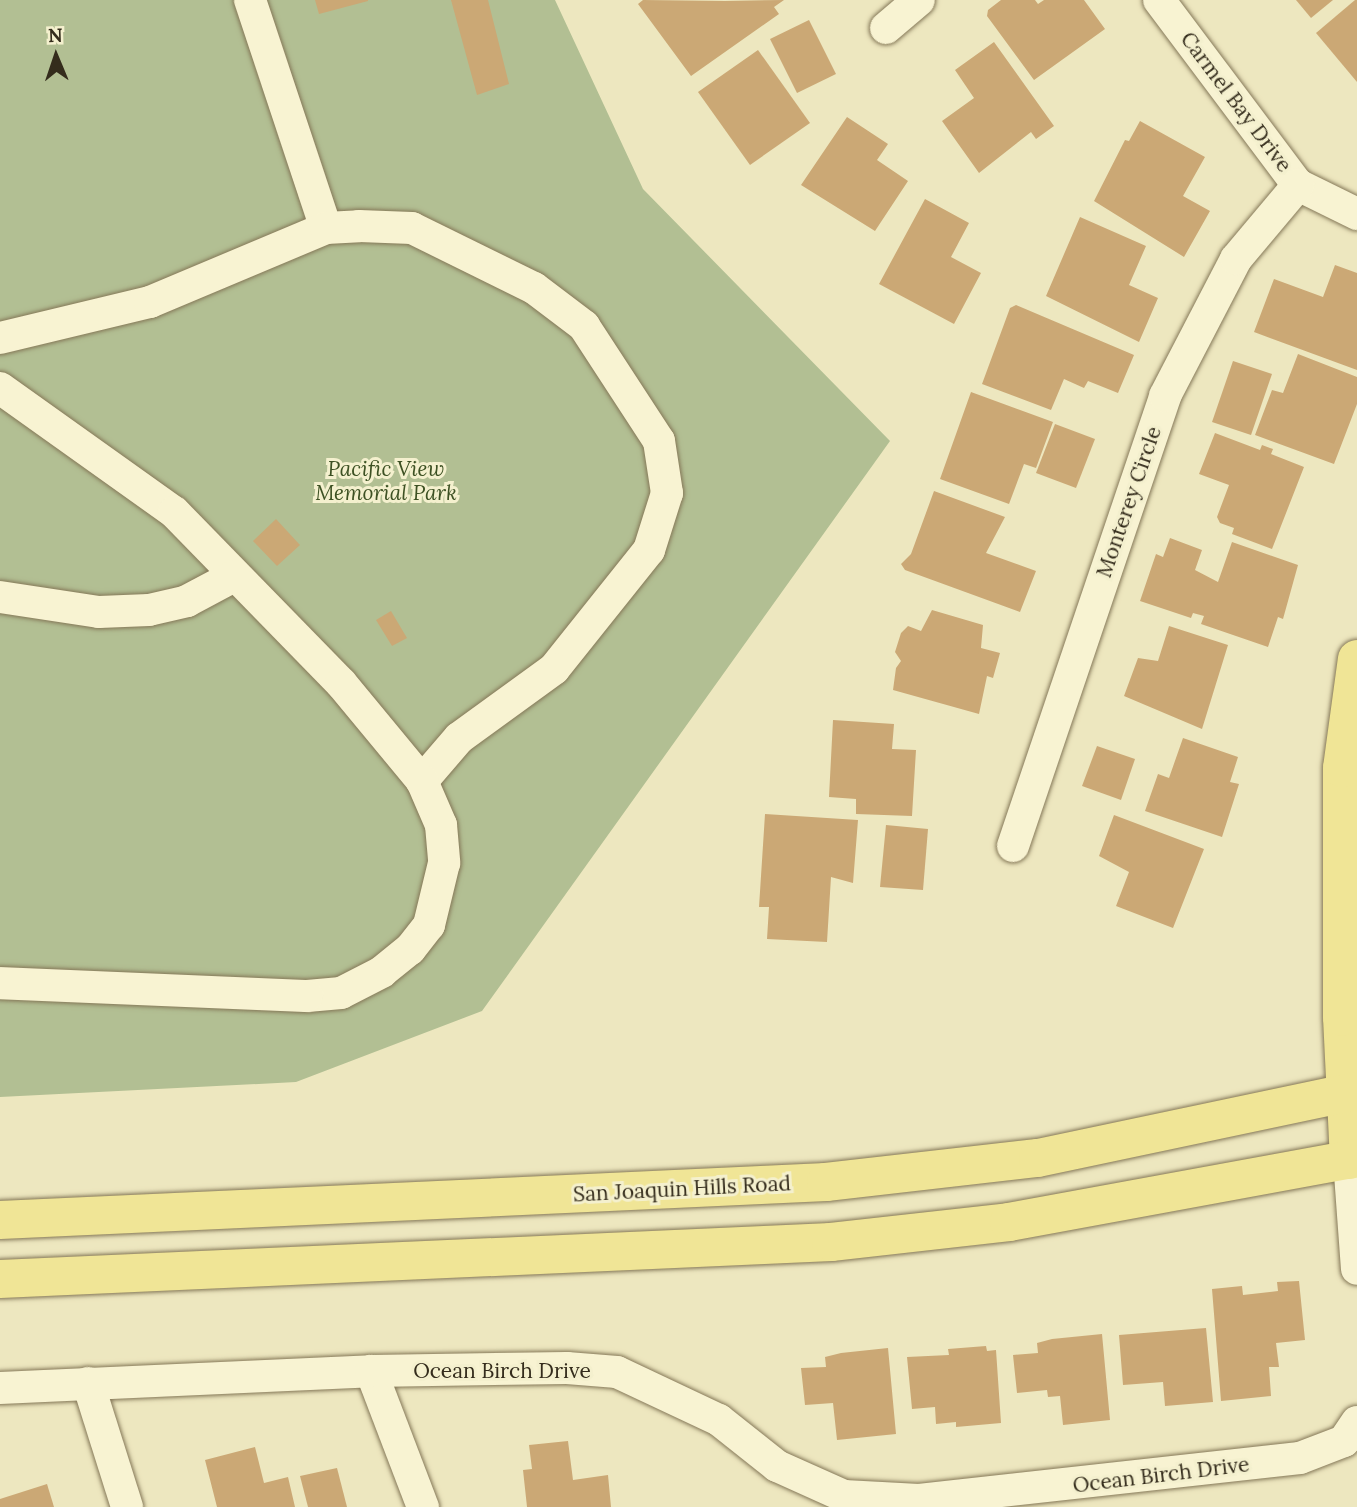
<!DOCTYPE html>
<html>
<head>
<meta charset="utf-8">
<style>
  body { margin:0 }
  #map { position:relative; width:1357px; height:1507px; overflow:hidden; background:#ede7bf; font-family:Lora,serif }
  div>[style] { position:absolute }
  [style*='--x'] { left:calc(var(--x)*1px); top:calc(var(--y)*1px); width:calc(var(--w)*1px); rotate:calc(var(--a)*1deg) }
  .cemetery>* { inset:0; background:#b2bf93 }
  .building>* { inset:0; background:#cba875 }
  .roads { filter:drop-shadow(0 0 2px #857858) drop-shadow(0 0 2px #857858) }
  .minor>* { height:32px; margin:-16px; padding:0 16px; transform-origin:16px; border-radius:16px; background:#f8f3d2 }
  .major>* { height:38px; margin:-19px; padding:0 19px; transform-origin:19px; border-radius:19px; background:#f0e596 }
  span { translate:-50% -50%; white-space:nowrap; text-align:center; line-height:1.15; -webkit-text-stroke:6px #f4f0ce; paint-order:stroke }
  .street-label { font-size:21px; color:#342c1c }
  .park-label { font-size:21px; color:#3d5123; font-style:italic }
  .north { position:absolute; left:21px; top:21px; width:70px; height:70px; -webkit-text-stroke:5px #f4f0ce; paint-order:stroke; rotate:358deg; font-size:19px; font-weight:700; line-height:28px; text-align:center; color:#342c1c }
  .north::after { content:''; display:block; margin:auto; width:24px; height:32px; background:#342c1c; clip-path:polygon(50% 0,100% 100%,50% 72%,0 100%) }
</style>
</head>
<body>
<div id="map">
  <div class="cemetery">
    <div style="clip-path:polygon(0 0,555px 0,643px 189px,890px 441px,482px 1011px,296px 1082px,0 1097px)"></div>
  </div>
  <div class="building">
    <div style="clip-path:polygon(315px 0,368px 0,368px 1px,319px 14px)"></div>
    <div style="clip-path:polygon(451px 0,488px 0,509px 84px,477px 95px)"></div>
    <div style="clip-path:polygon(643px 0,725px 1px,784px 0,774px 7px,779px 14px,691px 76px,638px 4px)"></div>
    <div style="clip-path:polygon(1001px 0,1035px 0,1038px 4px,1044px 0,1084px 0,1105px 29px,1034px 80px,987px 16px,988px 10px)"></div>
    <div style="clip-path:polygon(1296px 0,1333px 0,1311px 18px)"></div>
    <div style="clip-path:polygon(1355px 0,1357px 0,1357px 82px,1316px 33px)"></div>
    <div style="clip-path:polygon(809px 20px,836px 74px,797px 93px,770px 39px)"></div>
    <div style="clip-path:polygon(994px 42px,1054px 126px,1036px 139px,1031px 132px,979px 173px,942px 121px,974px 98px,955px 70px)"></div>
    <div style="clip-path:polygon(758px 50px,810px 123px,750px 165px,698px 92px)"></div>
    <div style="clip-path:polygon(847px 117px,888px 144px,877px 160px,908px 181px,875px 231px,801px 185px)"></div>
    <div style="clip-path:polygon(1140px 121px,1205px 157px,1183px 196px,1210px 211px,1184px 257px,1094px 201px,1125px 140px,1129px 141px)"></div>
    <div style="clip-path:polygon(925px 199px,969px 223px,951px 257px,981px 273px,954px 324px,879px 284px)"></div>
    <div style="clip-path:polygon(1080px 217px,1146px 246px,1129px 285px,1158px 298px,1139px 342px,1046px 296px)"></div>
    <div style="clip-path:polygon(1335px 265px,1357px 273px,1357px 370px,1254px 332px,1274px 279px,1323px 297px)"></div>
    <div style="clip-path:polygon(1016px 305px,1134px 355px,1118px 393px,1088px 381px,1084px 388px,1064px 379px,1051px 410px,982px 384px,1010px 308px)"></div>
    <div style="clip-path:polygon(1298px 354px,1357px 377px,1357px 404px,1334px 464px,1255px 435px,1272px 390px,1283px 393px)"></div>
    <div style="clip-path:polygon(1233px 361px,1272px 374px,1251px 435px,1212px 422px)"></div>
    <div style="clip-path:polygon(971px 392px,1053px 422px,1036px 468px,1024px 464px,1009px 504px,940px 479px)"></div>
    <div style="clip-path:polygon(1055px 424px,1095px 439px,1076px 488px,1036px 473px)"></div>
    <div style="clip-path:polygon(1215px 433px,1260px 450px,1262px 445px,1273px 449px,1271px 454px,1304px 467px,1272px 549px,1232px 534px,1234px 528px,1220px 523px,1217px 517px,1229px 485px,1199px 474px)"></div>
    <div style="clip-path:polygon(934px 491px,1005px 517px,986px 553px,1036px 571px,1020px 612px,905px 570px,901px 564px,911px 554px)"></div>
    <div style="clip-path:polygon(276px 519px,300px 545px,277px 566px,253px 541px)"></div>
    <div style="clip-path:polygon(1170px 538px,1202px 550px,1195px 570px,1218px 582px,1232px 542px,1298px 565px,1283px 619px,1278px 617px,1268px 647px,1201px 624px,1204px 616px,1193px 613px,1191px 618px,1140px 601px,1156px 554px,1163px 557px)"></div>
    <div style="clip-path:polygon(932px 610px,983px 625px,981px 648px,1000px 653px,993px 678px,987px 676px,979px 714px,893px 690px,896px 668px,901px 661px,895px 652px,901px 633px,908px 626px,921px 631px)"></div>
    <div style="clip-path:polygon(391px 611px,407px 638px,392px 646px,376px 620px)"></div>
    <div style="clip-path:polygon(1169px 626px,1228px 645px,1202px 729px,1124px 696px,1138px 658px,1158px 661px)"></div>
    <div style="clip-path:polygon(833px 720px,894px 724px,892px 749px,916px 750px,912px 816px,856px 814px,856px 799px,829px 797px)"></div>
    <div style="clip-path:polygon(1183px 738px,1238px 757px,1230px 782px,1239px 784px,1222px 837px,1145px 811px,1158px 774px,1169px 778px)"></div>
    <div style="clip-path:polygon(1097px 746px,1135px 759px,1121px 800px,1082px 786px)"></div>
    <div style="clip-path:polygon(765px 814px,858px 820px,853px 883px,831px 877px,827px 942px,767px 939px,769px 907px,759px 907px)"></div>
    <div style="clip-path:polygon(1114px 815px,1204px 849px,1173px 928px,1116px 906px,1129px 872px,1099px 856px)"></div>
    <div style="clip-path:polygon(886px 825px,928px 829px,923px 890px,880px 887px)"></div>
    <div style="clip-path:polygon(1299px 1281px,1305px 1340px,1276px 1343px,1279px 1367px,1269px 1367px,1271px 1396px,1221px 1401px,1212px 1289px,1242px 1286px,1243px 1295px,1278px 1291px,1277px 1282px)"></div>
    <div style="clip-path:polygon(1206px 1328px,1213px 1402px,1165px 1406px,1163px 1382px,1123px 1385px,1119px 1335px)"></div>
    <div style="clip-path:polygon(1102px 1334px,1110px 1420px,1063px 1425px,1060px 1396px,1048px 1397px,1047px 1390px,1017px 1393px,1013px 1355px,1038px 1353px,1037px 1343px,1052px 1339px)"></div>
    <div style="clip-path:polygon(986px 1346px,987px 1351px,996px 1350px,1001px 1423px,956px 1427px,956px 1422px,936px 1424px,935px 1407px,912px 1409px,907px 1357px,949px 1355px,948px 1349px)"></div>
    <div style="clip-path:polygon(888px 1348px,896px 1434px,837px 1440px,833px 1403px,805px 1405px,801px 1368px,826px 1367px,825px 1357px,841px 1353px)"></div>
    <div style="clip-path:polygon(568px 1441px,573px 1480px,608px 1475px,611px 1507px,527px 1507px,523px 1470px,532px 1469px,529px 1445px)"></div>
    <div style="clip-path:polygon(255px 1447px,264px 1483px,288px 1477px,295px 1507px,217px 1507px,205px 1460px)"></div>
    <div style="clip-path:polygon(337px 1468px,347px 1507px,308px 1507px,300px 1476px)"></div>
    <div style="clip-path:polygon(47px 1484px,54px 1507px,0 1507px,0 1499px)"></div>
  </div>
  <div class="roads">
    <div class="minor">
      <div style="--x:250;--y:0;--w:240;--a:71.6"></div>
      <div style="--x:1159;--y:0;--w:231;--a:53.1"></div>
      <div style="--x:1298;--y:185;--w:66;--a:26.2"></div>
      <div style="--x:886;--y:28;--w:43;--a:-40.3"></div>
      <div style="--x:0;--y:338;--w:154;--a:-13.5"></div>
      <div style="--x:150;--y:302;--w:191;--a:-22.8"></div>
      <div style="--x:326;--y:228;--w:33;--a:-3"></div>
      <div style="--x:359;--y:226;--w:53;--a:2.2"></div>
      <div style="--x:412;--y:228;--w:136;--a:26.2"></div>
      <div style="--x:534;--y:288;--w:63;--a:37.2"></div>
      <div style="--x:584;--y:326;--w:137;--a:56.9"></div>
      <div style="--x:659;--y:441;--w:53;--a:81.3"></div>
      <div style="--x:667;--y:493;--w:60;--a:107.5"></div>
      <div style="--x:649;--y:550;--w:152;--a:128.6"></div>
      <div style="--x:554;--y:669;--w:117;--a:144"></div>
      <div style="--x:459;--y:738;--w:57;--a:130.7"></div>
      <div style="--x:0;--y:388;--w:214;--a:35.5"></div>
      <div style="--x:174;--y:512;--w:239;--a:45.7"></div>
      <div style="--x:341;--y:683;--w:127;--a:50.4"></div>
      <div style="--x:422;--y:781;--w:48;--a:66.6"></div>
      <div style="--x:441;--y:825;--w:38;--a:85"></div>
      <div style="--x:444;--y:863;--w:64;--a:103.6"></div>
      <div style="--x:429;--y:925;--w:31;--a:128"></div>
      <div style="--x:410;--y:949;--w:36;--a:141"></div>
      <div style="--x:382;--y:972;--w:46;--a:152.9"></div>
      <div style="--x:341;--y:993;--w:34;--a:175"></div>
      <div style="--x:307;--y:996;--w:307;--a:-177.6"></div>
      <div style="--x:0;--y:597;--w:100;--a:8.6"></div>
      <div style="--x:99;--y:612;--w:50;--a:-2.3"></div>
      <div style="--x:149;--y:610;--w:39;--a:-13"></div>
      <div style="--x:187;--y:601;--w:53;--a:-28"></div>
      <div style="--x:1013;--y:846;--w:475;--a:-71.3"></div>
      <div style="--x:1165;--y:396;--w:154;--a:-62.6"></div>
      <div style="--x:1236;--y:259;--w:97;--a:-50"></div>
      <div style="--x:1349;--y:1160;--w:109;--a:85.8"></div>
      <div style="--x:371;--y:1371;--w:146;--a:69.1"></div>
      <div style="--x:88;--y:1383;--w:130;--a:72.5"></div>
      <div style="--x:0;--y:1388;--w:371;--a:-2.6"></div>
      <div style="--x:371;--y:1371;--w:196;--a:-0.9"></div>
      <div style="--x:567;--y:1368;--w:50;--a:4.6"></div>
      <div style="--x:617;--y:1372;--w:113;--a:25.2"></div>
      <div style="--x:719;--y:1420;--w:74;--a:38.4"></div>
      <div style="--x:777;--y:1466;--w:73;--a:24.1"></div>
      <div style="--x:844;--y:1496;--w:75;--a:3.1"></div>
      <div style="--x:919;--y:1500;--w:383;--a:-6.3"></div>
      <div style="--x:1300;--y:1458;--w:47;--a:-21.1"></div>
      <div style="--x:1344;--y:1441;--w:23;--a:-56"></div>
    </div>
    <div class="major">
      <div style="--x:1349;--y:1160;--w:143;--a:-92.8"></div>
      <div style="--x:1342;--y:1017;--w:249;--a:-90"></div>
      <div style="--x:1342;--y:768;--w:110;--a:-82.2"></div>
      <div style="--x:0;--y:1220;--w:827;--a:-2.63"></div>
      <div style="--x:826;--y:1182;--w:213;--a:-6.5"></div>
      <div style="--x:1038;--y:1158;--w:326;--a:-11.9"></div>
      <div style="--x:0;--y:1279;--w:832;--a:-2.55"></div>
      <div style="--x:831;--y:1242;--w:179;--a:-6.4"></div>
      <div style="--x:1009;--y:1222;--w:354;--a:-10.4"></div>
    </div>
  </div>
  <div class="street-label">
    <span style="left:1236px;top:102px;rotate:53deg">Carmel Bay Drive</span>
    <span style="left:1129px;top:502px;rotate:-71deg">Monterey Circle</span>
    <span style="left:682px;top:1189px;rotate:-3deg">San Joaquin Hills Road</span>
    <span style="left:502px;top:1371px">Ocean Birch Drive</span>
    <span style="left:1161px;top:1475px;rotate:-7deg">Ocean Birch Drive</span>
  </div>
  <div class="park-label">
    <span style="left:386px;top:481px">Pacific View<br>Memorial Park</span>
  </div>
  <div class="north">N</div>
</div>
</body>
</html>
